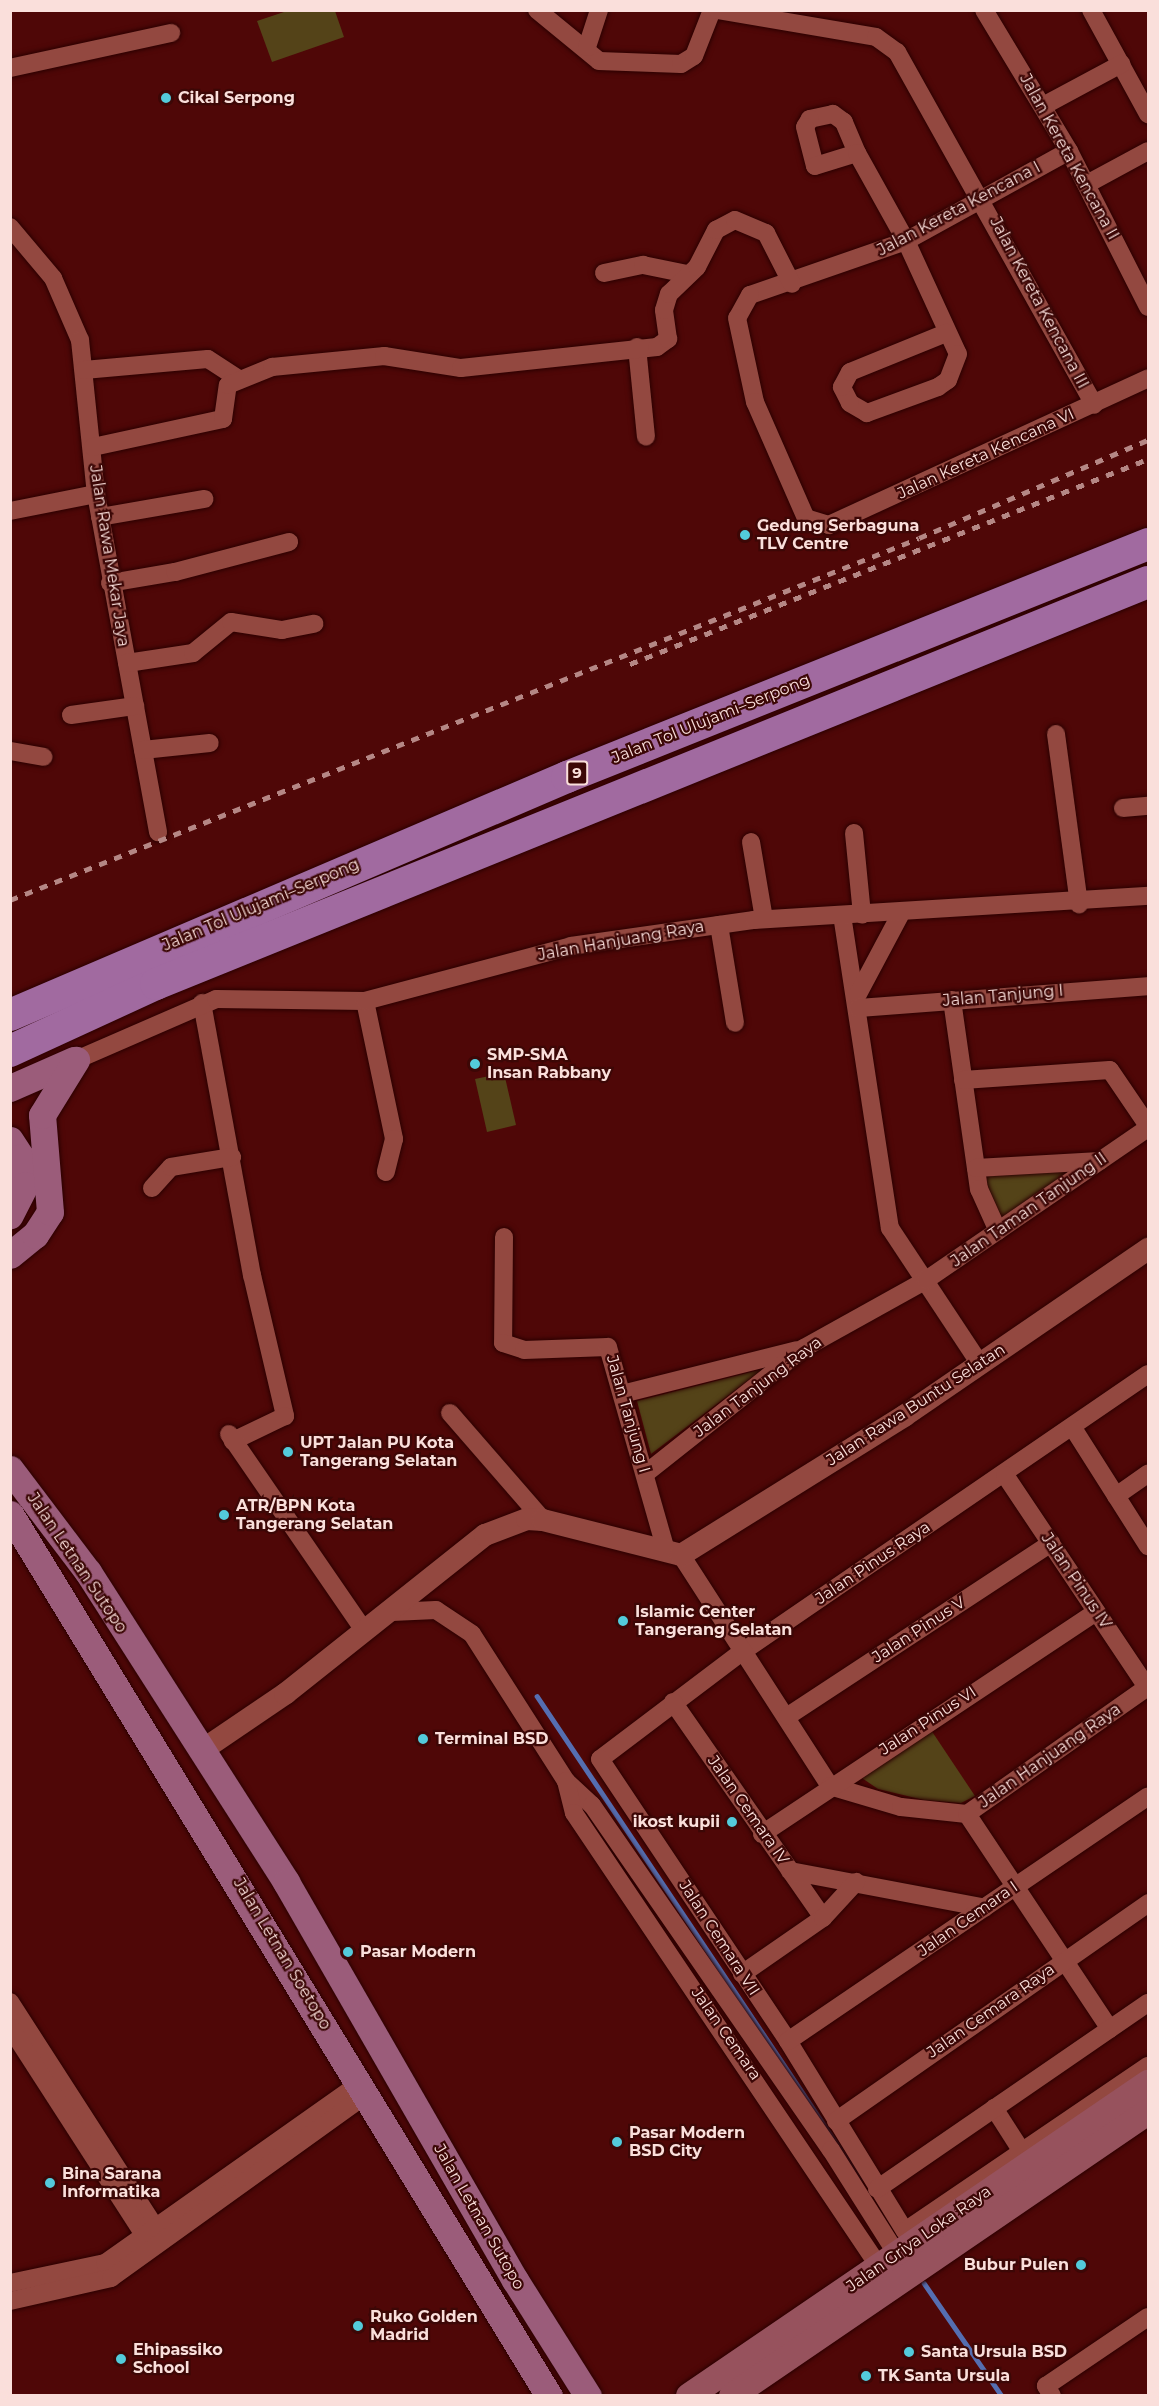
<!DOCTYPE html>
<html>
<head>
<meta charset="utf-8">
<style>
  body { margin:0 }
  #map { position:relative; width:1159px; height:2406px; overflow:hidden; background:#4f0707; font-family:Montserrat,sans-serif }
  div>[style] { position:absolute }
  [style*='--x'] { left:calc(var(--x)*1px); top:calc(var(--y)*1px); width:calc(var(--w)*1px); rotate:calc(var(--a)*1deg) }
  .green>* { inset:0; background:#544318 }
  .stream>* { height:4.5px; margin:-2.25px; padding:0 2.25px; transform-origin:2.25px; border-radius:2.25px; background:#556eb1 }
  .roads { filter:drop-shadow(0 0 2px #2b0000) drop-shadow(0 0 2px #2b0000) }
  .minor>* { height:18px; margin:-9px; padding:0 9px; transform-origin:9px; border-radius:9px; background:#934840 }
  .tertiary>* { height:22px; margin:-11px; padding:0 11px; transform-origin:11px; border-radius:11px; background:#934840 }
  .secondary>* { height:26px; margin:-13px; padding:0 13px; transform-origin:13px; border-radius:13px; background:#97525d }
  .primary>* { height:27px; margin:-13.5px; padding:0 13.5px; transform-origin:13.5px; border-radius:13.5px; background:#9b5c7a }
  .motorway>* { height:32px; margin:-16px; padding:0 16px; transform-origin:16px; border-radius:16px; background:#a16aa0 }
  .rail>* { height:4.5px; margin-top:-2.25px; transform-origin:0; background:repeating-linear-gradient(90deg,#b58785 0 8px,transparent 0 16px) }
  .dots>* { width:16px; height:16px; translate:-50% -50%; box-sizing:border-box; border:3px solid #3c0706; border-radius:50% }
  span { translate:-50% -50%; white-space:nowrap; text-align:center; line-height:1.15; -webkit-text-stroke:4.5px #3c0706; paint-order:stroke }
  .shield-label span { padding:2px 4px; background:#3c0706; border:2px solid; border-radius:4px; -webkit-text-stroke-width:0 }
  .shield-label { font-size:15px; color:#fadfdb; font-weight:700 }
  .poi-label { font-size:16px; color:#fadfdb; font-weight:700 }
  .left { translate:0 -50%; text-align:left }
  .right { translate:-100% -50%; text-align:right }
  .street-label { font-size:16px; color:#fadfdb }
  .frame { position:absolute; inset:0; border:12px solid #fadfdb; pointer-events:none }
</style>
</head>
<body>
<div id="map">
  <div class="green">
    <div style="clip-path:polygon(287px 11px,335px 11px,344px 37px,272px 62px,257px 21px)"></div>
    <div style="clip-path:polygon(504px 1073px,516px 1125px,487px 1132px,475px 1079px)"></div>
    <div style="clip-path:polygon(1081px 1167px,1002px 1222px,989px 1202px,985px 1172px)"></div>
    <div style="clip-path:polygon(763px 1369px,651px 1454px,637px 1401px)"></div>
    <div style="clip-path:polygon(929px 1727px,975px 1796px,961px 1803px,924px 1800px,878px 1789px,856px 1774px)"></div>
  </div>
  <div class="stream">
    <div style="--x:537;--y:1696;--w:582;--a:56.2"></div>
    <div style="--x:924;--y:2283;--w:137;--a:55.4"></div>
  </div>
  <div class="roads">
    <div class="minor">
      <div style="--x:537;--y:10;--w:80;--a:39.4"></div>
      <div style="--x:599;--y:61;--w:82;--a:2.1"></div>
      <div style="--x:681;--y:64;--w:15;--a:-32"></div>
      <div style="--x:694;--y:56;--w:49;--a:-68.6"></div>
      <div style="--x:717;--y:10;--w:161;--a:9.6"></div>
      <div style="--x:876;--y:37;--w:26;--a:36"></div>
      <div style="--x:897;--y:52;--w:404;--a:60.8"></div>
      <div style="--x:984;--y:10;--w:165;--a:58.9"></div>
      <div style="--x:1069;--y:151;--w:175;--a:63.1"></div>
      <div style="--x:1091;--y:10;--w:119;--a:61.3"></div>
      <div style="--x:587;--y:47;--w:39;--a:-72"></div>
      <div style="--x:10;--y:68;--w:165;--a:-12.3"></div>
      <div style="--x:1043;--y:106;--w:89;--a:-28.3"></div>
      <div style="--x:1069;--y:151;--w:186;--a:151.1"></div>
      <div style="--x:906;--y:241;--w:165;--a:160.9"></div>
      <div style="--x:750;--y:295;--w:26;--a:119"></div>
      <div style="--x:737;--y:318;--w:86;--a:77.9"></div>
      <div style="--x:755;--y:402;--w:127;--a:66.3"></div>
      <div style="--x:806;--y:518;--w:24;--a:17"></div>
      <div style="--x:829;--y:525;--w:351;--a:-24.7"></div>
      <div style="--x:857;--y:153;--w:34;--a:-113"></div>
      <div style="--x:844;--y:122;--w:14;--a:-144"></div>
      <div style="--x:833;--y:114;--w:24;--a:168"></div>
      <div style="--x:810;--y:119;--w:9;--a:122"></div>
      <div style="--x:805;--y:127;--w:40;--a:75.6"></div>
      <div style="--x:815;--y:166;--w:44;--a:-17.2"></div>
      <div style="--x:857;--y:153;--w:101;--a:60.9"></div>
      <div style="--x:906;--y:241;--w:124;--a:65.3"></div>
      <div style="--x:958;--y:354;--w:28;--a:111"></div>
      <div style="--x:948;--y:380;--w:12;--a:145"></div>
      <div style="--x:938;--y:387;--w:76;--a:159.9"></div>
      <div style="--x:867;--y:413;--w:20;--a:-150"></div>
      <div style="--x:850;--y:403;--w:18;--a:-117"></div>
      <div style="--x:842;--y:387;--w:17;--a:-62"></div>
      <div style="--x:850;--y:372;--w:104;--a:-22.1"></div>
      <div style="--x:1087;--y:184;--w:69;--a:-28.4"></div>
      <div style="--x:10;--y:227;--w:67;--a:49.9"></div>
      <div style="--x:53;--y:278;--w:68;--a:66.5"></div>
      <div style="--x:80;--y:340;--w:155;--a:84.1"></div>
      <div style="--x:96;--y:494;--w:344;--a:79.6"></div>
      <div style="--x:604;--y:273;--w:40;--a:-12"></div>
      <div style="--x:643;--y:265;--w:45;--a:11.6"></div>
      <div style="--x:637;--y:347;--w:90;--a:84.3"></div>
      <div style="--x:84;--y:370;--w:124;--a:-5.1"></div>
      <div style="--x:208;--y:359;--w:38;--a:33"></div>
      <div style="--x:93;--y:447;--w:133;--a:-12.2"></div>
      <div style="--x:223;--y:419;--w:34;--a:-82"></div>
      <div style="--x:228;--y:385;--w:48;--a:-22.2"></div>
      <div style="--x:272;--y:367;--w:113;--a:-5.6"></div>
      <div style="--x:384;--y:356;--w:78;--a:8.9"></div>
      <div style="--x:461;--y:368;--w:197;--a:-6.1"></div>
      <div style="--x:657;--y:347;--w:14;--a:-36"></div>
      <div style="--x:668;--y:339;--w:29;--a:-98"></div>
      <div style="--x:664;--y:310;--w:17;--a:-73"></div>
      <div style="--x:669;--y:294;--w:39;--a:-44"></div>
      <div style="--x:697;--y:267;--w:42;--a:-62.8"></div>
      <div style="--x:716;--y:230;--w:21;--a:-28"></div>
      <div style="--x:735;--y:220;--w:34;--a:23"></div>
      <div style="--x:766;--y:233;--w:57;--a:63"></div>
      <div style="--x:10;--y:511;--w:88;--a:-11.2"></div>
      <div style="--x:100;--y:517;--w:106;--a:-9.8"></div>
      <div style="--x:110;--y:583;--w:66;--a:-9.6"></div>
      <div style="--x:175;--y:572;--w:118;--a:-14.7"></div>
      <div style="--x:127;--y:663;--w:67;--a:-8.6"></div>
      <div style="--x:193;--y:653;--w:49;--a:-39.2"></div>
      <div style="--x:231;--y:622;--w:52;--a:8.9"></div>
      <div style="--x:282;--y:630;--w:33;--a:-11"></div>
      <div style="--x:71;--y:715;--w:65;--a:-8"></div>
      <div style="--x:1056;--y:734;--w:172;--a:82.3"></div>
      <div style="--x:143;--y:750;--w:67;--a:-6"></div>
      <div style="--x:10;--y:751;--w:34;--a:10"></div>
      <div style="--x:1123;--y:808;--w:25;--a:-5"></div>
      <div style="--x:854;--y:833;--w:82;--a:84.4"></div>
      <div style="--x:751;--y:842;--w:78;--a:80.4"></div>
      <div style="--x:842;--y:915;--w:317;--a:81.3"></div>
      <div style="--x:890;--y:1228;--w:163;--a:56.5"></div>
      <div style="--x:719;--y:925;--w:99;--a:80.7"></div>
      <div style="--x:858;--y:994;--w:89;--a:-62"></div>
      <div style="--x:952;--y:1000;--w:191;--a:81.9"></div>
      <div style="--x:979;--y:1189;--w:46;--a:65.7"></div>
      <div style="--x:365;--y:1001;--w:141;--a:78.1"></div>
      <div style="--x:394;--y:1139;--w:34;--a:104"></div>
      <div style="--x:202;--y:1003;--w:277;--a:79.6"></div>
      <div style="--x:252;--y:1275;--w:145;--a:76.8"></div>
      <div style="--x:285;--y:1416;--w:58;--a:154.3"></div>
      <div style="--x:858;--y:1008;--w:291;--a:-4.3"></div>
      <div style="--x:76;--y:1060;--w:153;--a:-23.5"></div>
      <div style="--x:216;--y:999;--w:149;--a:0.8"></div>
      <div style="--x:365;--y:1001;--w:213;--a:-14.9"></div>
      <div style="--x:571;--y:946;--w:185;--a:-8.1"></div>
      <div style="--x:754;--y:920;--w:395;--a:-3.5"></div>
      <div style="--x:963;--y:1080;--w:147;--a:-3.9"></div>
      <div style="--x:1110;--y:1070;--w:68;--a:55.8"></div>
      <div style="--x:976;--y:1168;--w:124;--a:-3.2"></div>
      <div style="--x:152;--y:1188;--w:28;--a:-48"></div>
      <div style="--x:171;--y:1167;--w:62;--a:-9.3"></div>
      <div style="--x:504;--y:1237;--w:106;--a:90.5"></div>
      <div style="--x:503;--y:1343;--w:22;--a:18"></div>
      <div style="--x:524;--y:1350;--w:84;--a:-2"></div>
      <div style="--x:608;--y:1347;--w:211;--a:74.1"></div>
      <div style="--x:1148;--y:1374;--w:491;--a:145.6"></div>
      <div style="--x:743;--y:1651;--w:179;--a:142.9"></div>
      <div style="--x:600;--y:1759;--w:339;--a:56.3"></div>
      <div style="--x:788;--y:2041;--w:223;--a:58.4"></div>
      <div style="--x:905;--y:2231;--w:294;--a:-34.2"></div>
      <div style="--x:622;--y:1394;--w:180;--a:-14.1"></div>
      <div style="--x:450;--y:1413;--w:142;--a:49"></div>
      <div style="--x:1073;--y:1428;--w:140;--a:57.6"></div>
      <div style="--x:229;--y:1434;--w:240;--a:55.5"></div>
      <div style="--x:645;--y:1474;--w:203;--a:-38.4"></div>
      <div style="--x:804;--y:1348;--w:140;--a:-29.1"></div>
      <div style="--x:926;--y:1280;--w:269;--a:-34.4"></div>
      <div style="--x:1005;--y:1475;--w:255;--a:56.2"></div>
      <div style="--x:1116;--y:1496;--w:39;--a:-35"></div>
      <div style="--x:681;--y:1555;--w:275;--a:57.2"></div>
      <div style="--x:830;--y:1786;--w:74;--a:16.5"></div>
      <div style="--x:901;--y:1807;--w:66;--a:6.1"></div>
      <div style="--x:967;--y:1814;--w:221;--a:-35.1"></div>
      <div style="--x:392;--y:1612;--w:44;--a:-2.6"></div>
      <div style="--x:436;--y:1610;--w:43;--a:33.7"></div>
      <div style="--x:472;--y:1634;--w:174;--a:57.4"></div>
      <div style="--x:566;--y:1781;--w:35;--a:43"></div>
      <div style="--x:592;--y:1805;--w:420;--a:55.3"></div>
      <div style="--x:831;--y:2150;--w:135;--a:57.7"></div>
      <div style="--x:673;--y:1702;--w:263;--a:55.2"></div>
      <div style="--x:788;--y:1716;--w:315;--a:-33.3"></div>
      <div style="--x:566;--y:1781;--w:33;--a:76"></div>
      <div style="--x:574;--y:1813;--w:556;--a:56.08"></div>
      <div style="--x:967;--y:1814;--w:258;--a:56.4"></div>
      <div style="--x:762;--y:1834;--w:401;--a:-33.6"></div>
      <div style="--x:790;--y:1871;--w:198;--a:10.7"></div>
      <div style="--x:742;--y:1974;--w:98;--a:-34.7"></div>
      <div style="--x:823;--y:1918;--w:49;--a:-47.5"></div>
      <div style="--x:10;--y:2002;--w:281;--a:57.2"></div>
      <div style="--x:10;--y:2027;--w:262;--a:57.2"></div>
      <div style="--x:788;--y:2041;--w:435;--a:-34.2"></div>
      <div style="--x:994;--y:2108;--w:63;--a:57.3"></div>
      <div style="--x:836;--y:2121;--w:381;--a:-34.9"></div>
      <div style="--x:877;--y:2189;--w:329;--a:-34.5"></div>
      <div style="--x:10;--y:2283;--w:97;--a:-11.9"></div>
      <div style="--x:105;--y:2263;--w:312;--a:-35.2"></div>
      <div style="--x:10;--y:2301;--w:104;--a:-12.8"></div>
      <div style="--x:111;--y:2278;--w:315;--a:-35.7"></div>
      <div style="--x:1052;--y:2396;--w:12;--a:-121"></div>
      <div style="--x:1046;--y:2386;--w:123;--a:-34.1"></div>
    </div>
    <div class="tertiary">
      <div style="--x:201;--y:1751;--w:102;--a:-34.2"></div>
      <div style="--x:285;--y:1694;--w:256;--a:-38.5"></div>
      <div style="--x:485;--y:1535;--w:45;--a:-20.9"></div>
      <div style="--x:527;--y:1519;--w:16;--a:4"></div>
      <div style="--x:543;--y:1520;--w:142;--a:14.2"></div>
      <div style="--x:681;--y:1555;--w:263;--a:-31.9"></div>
      <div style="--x:904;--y:1416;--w:296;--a:-34.4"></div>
    </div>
    <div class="secondary">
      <div style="--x:689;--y:2396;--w:556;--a:-34.29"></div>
      <div style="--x:732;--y:2396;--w:504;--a:-34.32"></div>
    </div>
    <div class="primary">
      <div style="--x:10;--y:1088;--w:70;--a:-23.6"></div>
      <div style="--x:10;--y:1140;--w:20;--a:57"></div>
      <div style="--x:21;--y:1157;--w:28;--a:82"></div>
      <div style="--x:25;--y:1185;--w:34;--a:117"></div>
      <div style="--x:10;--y:1255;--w:32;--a:-39"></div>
      <div style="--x:35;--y:1235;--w:27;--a:-57"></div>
      <div style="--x:50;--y:1212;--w:97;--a:-94.7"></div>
      <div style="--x:42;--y:1115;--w:65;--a:-58.3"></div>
      <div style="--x:10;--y:1469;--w:129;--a:52.9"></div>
      <div style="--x:88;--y:1572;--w:368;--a:57.4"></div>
      <div style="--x:286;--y:1882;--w:459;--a:60.1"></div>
      <div style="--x:515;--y:2280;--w:137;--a:57.8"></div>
      <div style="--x:10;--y:1514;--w:1034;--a:58.57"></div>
    </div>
    <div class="motorway">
      <div style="--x:10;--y:1015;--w:606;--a:-23.14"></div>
      <div style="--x:567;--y:777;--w:626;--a:-21.85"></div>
      <div style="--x:10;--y:1051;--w:161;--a:-24.7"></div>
      <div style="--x:156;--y:984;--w:1070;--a:-22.06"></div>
    </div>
  </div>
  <div class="rail">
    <div style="--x:630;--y:664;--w:557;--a:-21.59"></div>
    <div style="--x:10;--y:900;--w:978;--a:-21.71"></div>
    <div style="--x:919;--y:538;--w:249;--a:-23.2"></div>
  </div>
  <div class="dots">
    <div style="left:166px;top:98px;background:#53cbdb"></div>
    <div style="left:745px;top:535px;background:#53cbdb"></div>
    <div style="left:475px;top:1064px;background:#53cbdb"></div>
    <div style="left:288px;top:1452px;background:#53cbdb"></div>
    <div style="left:224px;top:1515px;background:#53cbdb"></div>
    <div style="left:623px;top:1621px;background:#53cbdb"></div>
    <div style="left:423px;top:1739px;background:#53cbdb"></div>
    <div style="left:732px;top:1822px;background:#53cbdb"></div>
    <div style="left:348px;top:1952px;background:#53cbdb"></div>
    <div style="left:617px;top:2142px;background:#53cbdb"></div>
    <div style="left:50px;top:2183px;background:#53cbdb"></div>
    <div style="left:1081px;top:2265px;background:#53cbdb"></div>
    <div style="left:358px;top:2326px;background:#53cbdb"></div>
    <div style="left:909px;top:2352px;background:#53cbdb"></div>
    <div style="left:121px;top:2359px;background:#53cbdb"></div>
    <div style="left:866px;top:2376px;background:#53cbdb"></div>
  </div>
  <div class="shield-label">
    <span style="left:577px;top:773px">9</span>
  </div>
  <div class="poi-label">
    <span class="left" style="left:178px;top:98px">Cikal Serpong</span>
    <span class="left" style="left:757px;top:535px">Gedung Serbaguna<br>TLV Centre</span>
    <span class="left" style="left:487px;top:1064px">SMP-SMA<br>Insan Rabbany</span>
    <span class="left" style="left:300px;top:1452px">UPT Jalan PU Kota<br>Tangerang Selatan</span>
    <span class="left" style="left:236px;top:1515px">ATR/BPN Kota<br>Tangerang Selatan</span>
    <span class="left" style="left:635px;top:1621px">Islamic Center<br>Tangerang Selatan</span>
    <span class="left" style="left:435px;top:1739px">Terminal BSD</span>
    <span class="right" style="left:720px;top:1822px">ikost kupii</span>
    <span class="left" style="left:360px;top:1952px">Pasar Modern</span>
    <span class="left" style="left:629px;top:2142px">Pasar Modern<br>BSD City</span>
    <span class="left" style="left:62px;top:2183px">Bina Sarana<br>Informatika</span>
    <span class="right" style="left:1069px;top:2265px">Bubur Pulen</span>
    <span class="left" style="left:370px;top:2326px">Ruko Golden<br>Madrid</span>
    <span class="left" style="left:133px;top:2359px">Ehipassiko<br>School</span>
    <span class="left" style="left:921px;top:2352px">Santa Ursula BSD</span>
    <span class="left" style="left:878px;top:2376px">TK Santa Ursula</span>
  </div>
  <div class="street-label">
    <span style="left:1069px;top:157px;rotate:61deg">Jalan Kereta Kencana II</span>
    <span style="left:959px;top:209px;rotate:-28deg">Jalan Kereta Kencana I</span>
    <span style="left:1039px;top:303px;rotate:62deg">Jalan Kereta Kencana III</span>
    <span style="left:986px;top:454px;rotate:-25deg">Jalan Kereta Kencana VI</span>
    <span style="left:109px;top:556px;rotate:81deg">Jalan Rawa Mekar Jaya</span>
    <span style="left:711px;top:719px;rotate:-22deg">Jalan Tol Ulujami–Serpong</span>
    <span style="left:261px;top:905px;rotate:-23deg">Jalan Tol Ulujami–Serpong</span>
    <span style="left:621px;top:941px;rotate:-10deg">Jalan Hanjuang Raya</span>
    <span style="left:1003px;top:996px;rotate:-5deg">Jalan Tanjung I</span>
    <span style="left:1029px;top:1210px;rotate:-35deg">Jalan Taman Tanjung II</span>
    <span style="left:758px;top:1387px;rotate:-37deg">Jalan Tanjung Raya</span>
    <span style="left:916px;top:1405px;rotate:-33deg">Jalan Rawa Buntu Selatan</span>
    <span style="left:628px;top:1414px;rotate:74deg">Jalan Tanjung I</span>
    <span style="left:77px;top:1563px;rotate:56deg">Jalan Letnan Sutopo</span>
    <span style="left:873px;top:1563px;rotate:-34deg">Jalan Pinus Raya</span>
    <span style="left:1076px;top:1581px;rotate:56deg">Jalan Pinus IV</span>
    <span style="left:919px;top:1630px;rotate:-33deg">Jalan Pinus V</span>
    <span style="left:928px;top:1721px;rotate:-33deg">Jalan Pinus VI</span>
    <span style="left:1050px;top:1756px;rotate:-35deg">Jalan Hanjuang Raya</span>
    <span style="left:748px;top:1810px;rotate:55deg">Jalan Cemara IV</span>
    <span style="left:968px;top:1919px;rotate:-35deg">Jalan Cemara I</span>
    <span style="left:719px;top:1938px;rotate:57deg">Jalan Cemara VII</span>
    <span style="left:282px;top:1954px;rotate:59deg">Jalan Letnan Soetopo</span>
    <span style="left:991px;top:2011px;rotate:-35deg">Jalan Cemara Raya</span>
    <span style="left:726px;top:2034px;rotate:55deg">Jalan Cemara</span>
    <span style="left:479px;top:2217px;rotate:60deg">Jalan Letnan Sutopo</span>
    <span style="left:919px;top:2239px;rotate:-35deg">Jalan Griya Loka Raya</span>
  </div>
  <div class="frame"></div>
</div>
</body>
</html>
